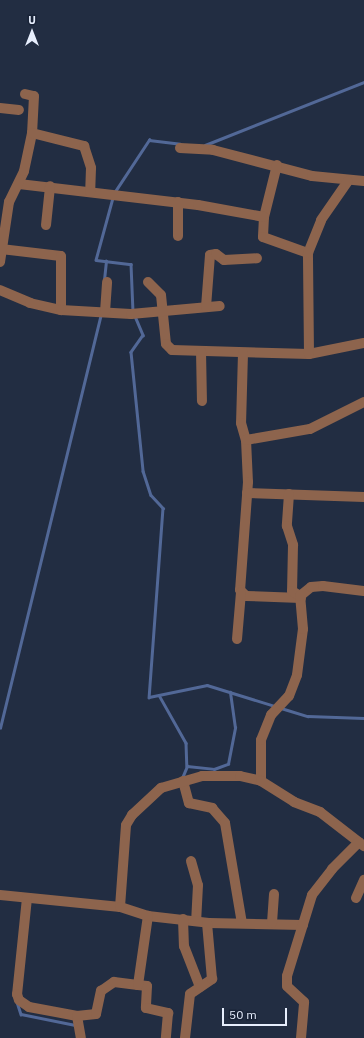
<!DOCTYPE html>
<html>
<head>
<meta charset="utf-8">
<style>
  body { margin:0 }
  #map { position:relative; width:364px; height:1038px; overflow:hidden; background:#222d42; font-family:"IBM Plex Sans",sans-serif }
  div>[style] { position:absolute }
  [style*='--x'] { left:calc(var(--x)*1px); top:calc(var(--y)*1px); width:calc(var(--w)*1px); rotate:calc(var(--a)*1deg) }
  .stream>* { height:2.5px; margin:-1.25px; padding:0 1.25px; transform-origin:1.25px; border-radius:1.25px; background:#526897 }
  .minor>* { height:10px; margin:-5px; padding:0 5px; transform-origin:5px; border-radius:5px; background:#8d644d }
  span { translate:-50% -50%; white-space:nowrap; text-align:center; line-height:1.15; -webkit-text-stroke:3.5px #192337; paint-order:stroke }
  .north { position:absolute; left:12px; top:12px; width:40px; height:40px; -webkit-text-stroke:3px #192337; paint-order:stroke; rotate:0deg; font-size:11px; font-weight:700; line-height:16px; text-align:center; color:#e7eefd }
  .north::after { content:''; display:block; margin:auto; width:14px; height:18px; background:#e7eefd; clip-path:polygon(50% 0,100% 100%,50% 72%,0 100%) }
  .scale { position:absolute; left:222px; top:1008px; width:65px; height:18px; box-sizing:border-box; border:2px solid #e7eefd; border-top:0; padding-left:5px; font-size:12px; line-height:14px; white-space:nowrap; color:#e7eefd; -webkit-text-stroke:3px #192337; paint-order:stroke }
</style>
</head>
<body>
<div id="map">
  <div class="stream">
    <div style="--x:205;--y:145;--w:171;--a:-21.6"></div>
    <div style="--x:114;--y:193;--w:64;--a:-56.6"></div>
    <div style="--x:149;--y:140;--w:31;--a:7"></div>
    <div style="--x:113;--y:198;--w:64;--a:105.3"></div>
    <div style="--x:96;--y:260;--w:35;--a:7"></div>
    <div style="--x:131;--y:264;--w:47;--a:87.6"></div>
    <div style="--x:104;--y:280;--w:19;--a:-84"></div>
    <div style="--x:135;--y:316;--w:21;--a:67"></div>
    <div style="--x:143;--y:335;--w:21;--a:125"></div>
    <div style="--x:131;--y:352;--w:120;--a:84.2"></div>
    <div style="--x:143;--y:471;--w:25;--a:72"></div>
    <div style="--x:151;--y:495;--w:18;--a:47"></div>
    <div style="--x:163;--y:508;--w:190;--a:94.2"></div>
    <div style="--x:149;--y:697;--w:59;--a:-11.7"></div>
    <div style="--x:207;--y:685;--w:71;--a:17.2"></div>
    <div style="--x:159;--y:695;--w:55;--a:60.6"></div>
    <div style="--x:186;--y:743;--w:23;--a:88"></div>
    <div style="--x:281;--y:708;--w:28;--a:17"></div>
    <div style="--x:308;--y:716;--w:56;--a:2"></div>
    <div style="--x:0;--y:728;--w:425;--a:-76.3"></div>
    <div style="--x:182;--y:778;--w:13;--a:-67"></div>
    <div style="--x:187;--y:766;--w:27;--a:6"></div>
    <div style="--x:214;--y:769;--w:15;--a:-20"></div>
    <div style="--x:228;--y:764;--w:37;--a:-79"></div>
    <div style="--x:235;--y:728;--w:36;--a:-98"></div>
    <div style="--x:17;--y:1002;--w:13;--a:72"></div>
    <div style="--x:21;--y:1014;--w:55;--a:11.5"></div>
  </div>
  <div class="minor">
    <div style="--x:25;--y:94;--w:9;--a:13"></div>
    <div style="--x:34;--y:96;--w:37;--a:93"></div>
    <div style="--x:0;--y:108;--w:19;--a:6"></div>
    <div style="--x:180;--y:148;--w:33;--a:3"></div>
    <div style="--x:213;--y:150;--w:102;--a:14.7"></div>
    <div style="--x:312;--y:176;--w:52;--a:5.5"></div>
    <div style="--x:277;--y:165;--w:54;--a:104"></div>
    <div style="--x:264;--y:217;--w:20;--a:93"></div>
    <div style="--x:263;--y:237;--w:48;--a:19.6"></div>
    <div style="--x:19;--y:184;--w:180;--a:6.7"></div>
    <div style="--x:198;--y:205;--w:67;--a:10.3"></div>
    <div style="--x:178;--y:202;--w:34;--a:90"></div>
    <div style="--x:46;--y:225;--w:39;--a:-84"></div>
    <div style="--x:1;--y:249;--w:60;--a:6.7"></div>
    <div style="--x:61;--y:256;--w:54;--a:90"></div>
    <div style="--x:0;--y:262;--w:61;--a:-81.5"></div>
    <div style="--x:9;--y:202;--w:34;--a:-64"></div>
    <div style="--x:24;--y:171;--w:39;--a:-78"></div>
    <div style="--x:32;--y:133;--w:54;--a:14"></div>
    <div style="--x:84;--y:146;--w:23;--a:72"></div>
    <div style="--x:91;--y:168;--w:24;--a:92"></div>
    <div style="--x:148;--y:282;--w:18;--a:45"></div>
    <div style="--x:161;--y:295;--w:49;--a:84.2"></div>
    <div style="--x:166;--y:344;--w:8;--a:45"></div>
    <div style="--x:172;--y:350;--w:137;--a:1.7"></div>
    <div style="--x:309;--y:354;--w:56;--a:-11.3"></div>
    <div style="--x:0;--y:290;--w:33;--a:23"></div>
    <div style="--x:30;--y:303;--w:32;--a:13"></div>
    <div style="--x:61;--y:310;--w:70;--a:3.3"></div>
    <div style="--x:131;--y:314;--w:89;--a:-5.1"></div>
    <div style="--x:206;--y:307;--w:52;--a:-85.6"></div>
    <div style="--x:210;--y:255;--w:6;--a:-9"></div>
    <div style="--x:216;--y:254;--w:10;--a:37"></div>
    <div style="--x:224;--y:260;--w:33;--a:-3"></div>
    <div style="--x:105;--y:312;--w:30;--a:-86"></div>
    <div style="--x:201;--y:351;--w:50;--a:88.9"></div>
    <div style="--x:243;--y:353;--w:70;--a:91.6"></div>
    <div style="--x:241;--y:423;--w:18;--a:74"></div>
    <div style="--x:246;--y:440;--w:42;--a:87.3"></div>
    <div style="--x:248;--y:482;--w:108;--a:94.2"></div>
    <div style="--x:240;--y:590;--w:8;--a:45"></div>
    <div style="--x:246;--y:596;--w:55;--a:2.1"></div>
    <div style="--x:309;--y:354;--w:101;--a:-90.6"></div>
    <div style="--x:308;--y:253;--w:35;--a:-68"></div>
    <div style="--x:321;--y:220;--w:47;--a:-55.3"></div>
    <div style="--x:246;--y:440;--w:65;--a:-9.8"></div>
    <div style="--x:310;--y:429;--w:60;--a:-26.6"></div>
    <div style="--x:247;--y:493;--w:117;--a:2"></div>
    <div style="--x:289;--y:494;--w:32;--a:94"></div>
    <div style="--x:287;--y:526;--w:20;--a:72"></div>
    <div style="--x:293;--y:545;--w:46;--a:91.2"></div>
    <div style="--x:292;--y:591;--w:9;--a:32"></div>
    <div style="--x:237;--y:639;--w:47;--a:-85.1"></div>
    <div style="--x:183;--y:781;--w:23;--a:75"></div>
    <div style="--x:189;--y:803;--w:24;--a:12"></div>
    <div style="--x:212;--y:808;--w:20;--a:49"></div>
    <div style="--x:225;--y:823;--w:101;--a:80.4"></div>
    <div style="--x:261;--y:781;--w:41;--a:-90"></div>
    <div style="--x:261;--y:740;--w:27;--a:-68"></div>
    <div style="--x:271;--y:715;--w:26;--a:-47"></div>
    <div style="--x:289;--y:696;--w:22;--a:-69"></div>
    <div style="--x:297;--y:675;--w:46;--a:-82.6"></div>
    <div style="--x:303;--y:629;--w:33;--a:-95"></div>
    <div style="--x:300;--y:596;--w:14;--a:-39"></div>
    <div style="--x:311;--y:587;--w:12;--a:-5"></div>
    <div style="--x:323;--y:586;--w:41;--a:7"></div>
    <div style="--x:191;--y:861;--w:25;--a:74"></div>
    <div style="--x:198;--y:885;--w:36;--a:93"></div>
    <div style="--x:0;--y:895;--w:121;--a:5.7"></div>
    <div style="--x:120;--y:907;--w:82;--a:-85.8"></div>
    <div style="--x:126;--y:825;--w:12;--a:-59"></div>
    <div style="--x:132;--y:815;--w:40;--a:-43"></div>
    <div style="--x:161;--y:788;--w:43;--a:-16.3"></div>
    <div style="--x:202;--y:776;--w:38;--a:0"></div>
    <div style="--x:240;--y:776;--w:22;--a:13"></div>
    <div style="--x:261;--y:781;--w:39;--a:32"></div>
    <div style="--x:294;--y:802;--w:28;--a:21"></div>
    <div style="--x:320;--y:812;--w:56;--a:37.7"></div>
    <div style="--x:27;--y:898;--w:97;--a:95.9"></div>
    <div style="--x:17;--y:994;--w:6;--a:72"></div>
    <div style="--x:19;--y:1000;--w:12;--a:35"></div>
    <div style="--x:29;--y:1007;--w:49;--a:10.6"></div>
    <div style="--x:77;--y:1016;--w:22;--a:80"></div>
    <div style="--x:356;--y:898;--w:20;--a:-66"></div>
    <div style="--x:148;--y:916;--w:61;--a:6.5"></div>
    <div style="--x:209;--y:923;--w:94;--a:1.2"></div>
    <div style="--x:183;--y:919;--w:27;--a:88"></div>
    <div style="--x:184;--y:946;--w:44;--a:68.7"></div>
    <div style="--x:272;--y:923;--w:29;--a:-86"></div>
    <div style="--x:138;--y:985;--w:9;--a:6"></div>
    <div style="--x:147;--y:986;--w:22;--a:93"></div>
    <div style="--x:146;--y:1008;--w:23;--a:13"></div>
    <div style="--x:168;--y:1013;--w:25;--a:95"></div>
    <div style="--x:77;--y:1016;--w:19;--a:-6"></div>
    <div style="--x:96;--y:1014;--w:24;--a:-78"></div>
    <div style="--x:101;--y:991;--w:16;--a:-35"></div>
    <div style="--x:114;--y:982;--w:24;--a:7"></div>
    <div style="--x:138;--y:985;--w:70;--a:-81.8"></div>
    <div style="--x:148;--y:916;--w:29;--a:-162"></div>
    <div style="--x:185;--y:1038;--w:44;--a:-83.5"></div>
    <div style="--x:190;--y:994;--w:27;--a:-34"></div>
    <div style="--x:212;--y:979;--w:56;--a:-95.1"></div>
    <div style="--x:301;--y:1038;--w:36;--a:-85"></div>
    <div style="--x:304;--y:1002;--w:23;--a:-137"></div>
    <div style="--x:287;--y:986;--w:10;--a:-90"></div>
    <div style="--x:287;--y:976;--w:85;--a:-72.8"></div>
    <div style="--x:312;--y:895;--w:33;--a:-52"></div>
    <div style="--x:332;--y:869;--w:38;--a:-45"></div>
  </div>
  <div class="north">U</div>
  <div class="scale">50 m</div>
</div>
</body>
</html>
